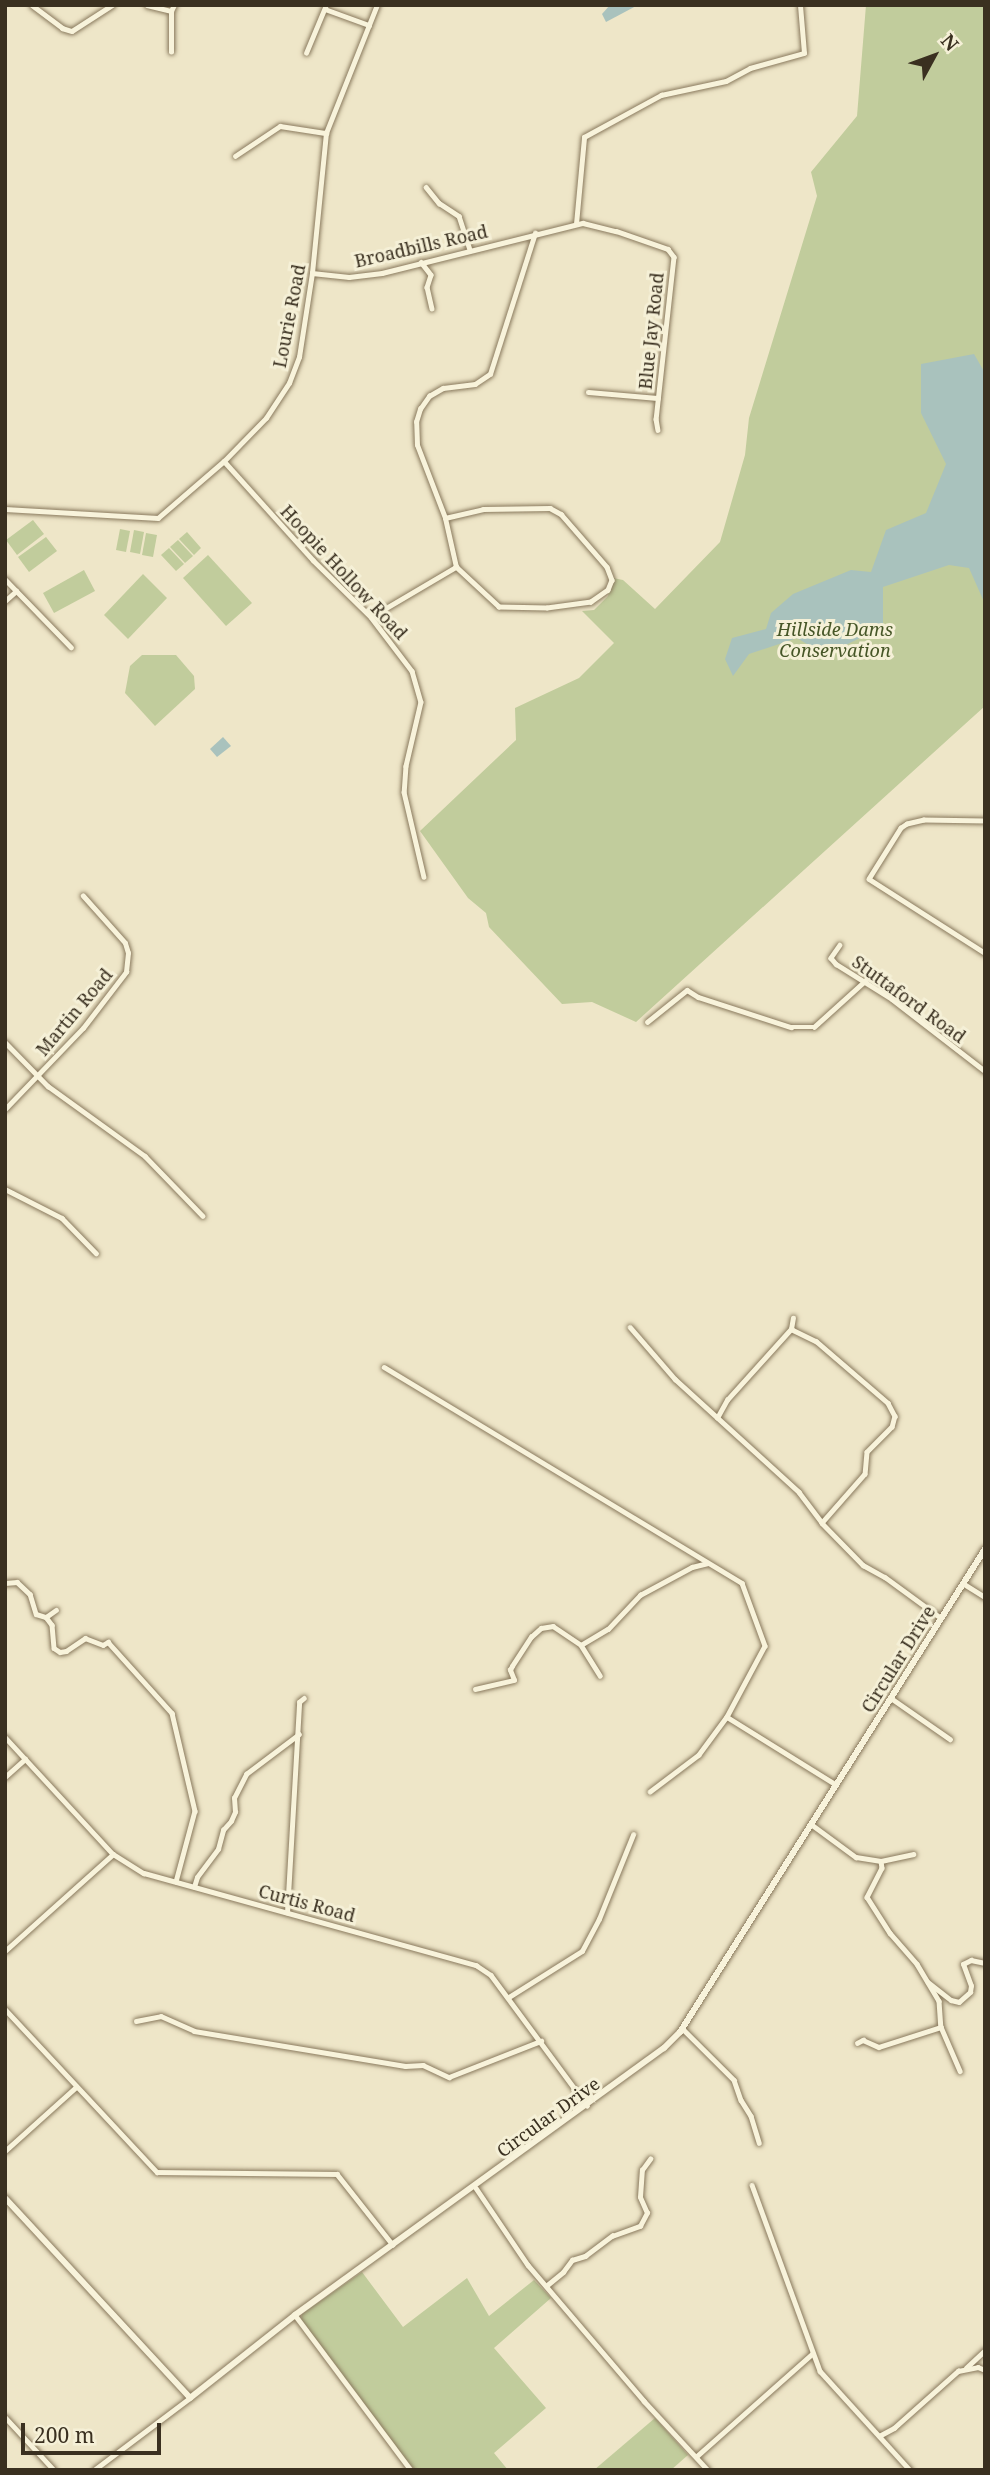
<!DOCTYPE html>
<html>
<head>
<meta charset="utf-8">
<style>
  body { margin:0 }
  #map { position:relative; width:990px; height:2475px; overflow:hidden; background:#eee6c8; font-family:"Noto Serif",serif }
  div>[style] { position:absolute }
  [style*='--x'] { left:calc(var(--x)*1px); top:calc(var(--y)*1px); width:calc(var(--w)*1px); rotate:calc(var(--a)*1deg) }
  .green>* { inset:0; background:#c1cc9c }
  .water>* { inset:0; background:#a9c2bd }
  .roads { filter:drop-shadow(0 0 2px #89795d) drop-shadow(0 0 2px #89795d) }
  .street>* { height:4.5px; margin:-2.25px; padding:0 2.25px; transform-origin:2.25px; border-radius:2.25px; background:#f8f3db }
  .secondary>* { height:6px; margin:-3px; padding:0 3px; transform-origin:3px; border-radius:3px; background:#f8f3db }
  span { translate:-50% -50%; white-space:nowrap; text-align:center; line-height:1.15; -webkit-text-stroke:6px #f5f0d7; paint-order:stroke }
  .street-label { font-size:18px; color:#3a3020 }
  .park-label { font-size:18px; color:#465627; font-style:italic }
  .frame { position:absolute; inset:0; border:7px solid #3a3020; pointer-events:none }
  .north { position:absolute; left:899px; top:21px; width:70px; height:70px; -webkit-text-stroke:5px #f5f0d7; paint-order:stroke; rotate:49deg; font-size:19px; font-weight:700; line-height:28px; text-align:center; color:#3a3020 }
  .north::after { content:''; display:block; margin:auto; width:24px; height:32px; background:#3a3020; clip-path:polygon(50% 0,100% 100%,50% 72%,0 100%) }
  .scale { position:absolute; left:21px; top:2423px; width:140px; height:32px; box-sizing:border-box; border:4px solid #3a3020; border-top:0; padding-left:9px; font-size:21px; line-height:24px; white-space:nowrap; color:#3a3020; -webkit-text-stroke:5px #f5f0d7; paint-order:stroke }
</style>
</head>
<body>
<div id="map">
  <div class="green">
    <div style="clip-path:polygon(866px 5px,985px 5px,985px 706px,636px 1022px,592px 1002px,562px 1004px,489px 927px,486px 913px,468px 898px,420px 831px,516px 740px,515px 708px,579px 678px,614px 643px,582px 611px,594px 610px,608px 596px,613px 578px,623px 580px,655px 609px,720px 542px,745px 455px,749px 418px,817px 196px,811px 172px,857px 116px)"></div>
    <div style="clip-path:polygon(33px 520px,44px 534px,17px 555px,6px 540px)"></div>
    <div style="clip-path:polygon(120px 529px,130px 531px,126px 552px,116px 550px)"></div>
    <div style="clip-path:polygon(134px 530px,144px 532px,140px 554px,130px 552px)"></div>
    <div style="clip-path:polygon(187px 532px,201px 548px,194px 555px,179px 539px)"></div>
    <div style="clip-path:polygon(146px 533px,157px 535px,153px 557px,142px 555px)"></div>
    <div style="clip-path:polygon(46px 537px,57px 551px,29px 572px,18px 557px)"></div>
    <div style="clip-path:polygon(178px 540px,193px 556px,185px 563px,170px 547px)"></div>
    <div style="clip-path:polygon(169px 548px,184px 564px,176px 571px,161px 555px)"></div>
    <div style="clip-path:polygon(208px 555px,252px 603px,226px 626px,183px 578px)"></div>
    <div style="clip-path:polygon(84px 570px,95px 591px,54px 613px,43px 593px)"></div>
    <div style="clip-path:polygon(143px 574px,167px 598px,128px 639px,104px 615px)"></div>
    <div style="clip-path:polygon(142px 655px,176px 655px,194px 676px,195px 689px,155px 726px,125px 693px,130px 666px)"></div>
    <div style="clip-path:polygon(362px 2272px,403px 2327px,467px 2278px,489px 2316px,534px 2280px,551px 2298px,494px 2348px,546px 2408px,494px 2453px,508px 2470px,416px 2470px,409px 2464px,301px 2320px,302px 2314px)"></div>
    <div style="clip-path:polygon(655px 2418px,688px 2455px,671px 2470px,594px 2470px)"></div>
  </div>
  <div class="water">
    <div style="clip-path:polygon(610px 5px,638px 5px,606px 22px,602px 14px)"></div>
    <div style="clip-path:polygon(974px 354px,985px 373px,985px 604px,969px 568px,949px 565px,883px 587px,883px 627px,825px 655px,797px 638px,749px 654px,733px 676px,725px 659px,732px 638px,766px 629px,771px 613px,793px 594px,851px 570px,871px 572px,886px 530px,926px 513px,946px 464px,921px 413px,921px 364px)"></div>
    <div style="clip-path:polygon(223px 737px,231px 746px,217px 757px,210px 749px)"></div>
  </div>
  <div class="roads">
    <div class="street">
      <div style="--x:32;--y:5;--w:38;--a:37"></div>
      <div style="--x:62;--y:28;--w:10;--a:17"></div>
      <div style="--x:72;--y:31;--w:48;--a:-33"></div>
      <div style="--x:147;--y:5;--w:25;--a:14"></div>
      <div style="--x:325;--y:9;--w:47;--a:20"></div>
      <div style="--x:171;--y:52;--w:41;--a:-90"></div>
      <div style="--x:171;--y:11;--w:7;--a:-63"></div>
      <div style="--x:306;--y:53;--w:52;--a:-67.4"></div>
      <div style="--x:235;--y:156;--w:54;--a:-33.7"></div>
      <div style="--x:280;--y:126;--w:47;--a:8.7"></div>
      <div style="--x:426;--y:187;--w:21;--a:51"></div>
      <div style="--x:439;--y:203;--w:24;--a:33"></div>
      <div style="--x:459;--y:216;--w:35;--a:72"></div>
      <div style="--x:576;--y:224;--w:87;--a:-84.7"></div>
      <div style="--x:584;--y:137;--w:88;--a:-28.6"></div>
      <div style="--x:661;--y:95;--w:66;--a:-12.2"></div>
      <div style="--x:726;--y:81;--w:27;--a:-28"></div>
      <div style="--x:750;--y:68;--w:56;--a:-15.5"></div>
      <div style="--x:804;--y:53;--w:48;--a:-94.8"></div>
      <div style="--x:421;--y:262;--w:16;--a:52"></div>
      <div style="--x:431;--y:275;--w:13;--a:108"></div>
      <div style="--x:427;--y:287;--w:22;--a:77"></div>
      <div style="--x:312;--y:273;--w:37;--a:6"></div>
      <div style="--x:349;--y:277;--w:33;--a:-7"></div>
      <div style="--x:382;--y:273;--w:207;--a:-14"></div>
      <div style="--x:583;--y:223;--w:34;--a:14"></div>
      <div style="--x:616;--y:231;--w:55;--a:19.1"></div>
      <div style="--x:668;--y:249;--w:10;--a:53"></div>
      <div style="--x:674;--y:257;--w:163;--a:96.3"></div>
      <div style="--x:656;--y:419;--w:11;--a:80"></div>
      <div style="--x:588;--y:392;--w:70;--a:4.9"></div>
      <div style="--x:224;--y:461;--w:133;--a:48"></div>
      <div style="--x:313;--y:560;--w:81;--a:44.5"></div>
      <div style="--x:371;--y:617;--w:68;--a:52.8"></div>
      <div style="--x:412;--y:671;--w:32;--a:74"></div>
      <div style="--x:421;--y:702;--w:66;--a:103.2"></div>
      <div style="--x:406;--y:766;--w:26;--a:94"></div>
      <div style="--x:404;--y:792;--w:87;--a:76.8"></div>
      <div style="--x:550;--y:508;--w:13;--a:29"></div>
      <div style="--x:561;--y:514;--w:70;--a:49"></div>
      <div style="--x:607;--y:567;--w:14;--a:69"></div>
      <div style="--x:612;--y:580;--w:11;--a:112"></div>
      <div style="--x:608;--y:590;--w:21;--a:145"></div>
      <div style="--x:591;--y:602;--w:44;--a:172.2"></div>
      <div style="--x:547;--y:608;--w:48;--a:-178.8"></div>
      <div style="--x:499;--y:607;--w:59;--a:-137.1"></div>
      <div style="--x:456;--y:567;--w:50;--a:-102.7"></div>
      <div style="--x:445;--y:518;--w:39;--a:-13"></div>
      <div style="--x:483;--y:509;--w:67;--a:-0.9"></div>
      <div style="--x:5;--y:509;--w:153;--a:3.4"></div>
      <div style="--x:158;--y:518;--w:87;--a:-40.8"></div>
      <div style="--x:224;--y:461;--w:60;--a:-45.7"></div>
      <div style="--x:266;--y:418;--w:42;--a:-56.7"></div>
      <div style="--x:289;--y:383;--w:28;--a:-69"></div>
      <div style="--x:299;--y:357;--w:85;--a:-81.2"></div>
      <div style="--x:312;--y:273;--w:141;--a:-84.3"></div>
      <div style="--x:326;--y:133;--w:138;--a:-68.3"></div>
      <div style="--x:445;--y:518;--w:78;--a:-111"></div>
      <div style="--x:417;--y:445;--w:23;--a:-92"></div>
      <div style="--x:416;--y:422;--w:14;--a:-73"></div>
      <div style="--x:420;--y:409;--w:16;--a:-55"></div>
      <div style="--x:429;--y:396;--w:16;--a:-30"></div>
      <div style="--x:443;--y:388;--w:32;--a:-7"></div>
      <div style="--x:475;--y:384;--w:18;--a:-34"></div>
      <div style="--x:490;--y:374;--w:148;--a:-72.3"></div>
      <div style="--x:5;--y:579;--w:95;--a:45.9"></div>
      <div style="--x:5;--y:601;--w:15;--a:-42"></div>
      <div style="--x:371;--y:617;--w:99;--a:-30.5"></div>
      <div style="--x:985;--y:821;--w:61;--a:-179.1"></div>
      <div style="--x:924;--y:820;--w:17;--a:167"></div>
      <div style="--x:907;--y:824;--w:7;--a:146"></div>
      <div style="--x:901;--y:828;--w:60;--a:122.1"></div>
      <div style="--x:869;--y:879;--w:138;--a:32.5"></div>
      <div style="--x:840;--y:945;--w:16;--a:125"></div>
      <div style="--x:831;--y:958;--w:8;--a:50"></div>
      <div style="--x:836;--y:964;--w:66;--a:32"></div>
      <div style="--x:892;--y:999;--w:118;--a:37.7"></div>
      <div style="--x:647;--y:1022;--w:51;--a:-38.7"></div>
      <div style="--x:687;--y:990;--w:13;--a:32"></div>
      <div style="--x:698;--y:997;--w:98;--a:17.9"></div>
      <div style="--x:791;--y:1027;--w:23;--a:0"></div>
      <div style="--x:814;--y:1027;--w:70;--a:-42.1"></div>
      <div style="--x:5;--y:1042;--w:62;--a:45.7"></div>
      <div style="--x:48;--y:1086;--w:120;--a:35.8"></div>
      <div style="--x:145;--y:1156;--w:83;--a:46"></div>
      <div style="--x:5;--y:1109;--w:112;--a:-46.1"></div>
      <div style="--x:83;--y:1028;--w:71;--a:-52.5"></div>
      <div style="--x:126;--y:972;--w:19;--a:-84"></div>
      <div style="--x:128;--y:953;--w:10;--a:-107"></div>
      <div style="--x:125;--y:943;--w:63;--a:-131.8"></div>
      <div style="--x:5;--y:1189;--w:64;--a:27"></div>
      <div style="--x:62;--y:1218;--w:49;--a:45.8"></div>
      <div style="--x:630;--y:1327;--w:69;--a:49.1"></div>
      <div style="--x:675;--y:1379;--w:168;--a:42.3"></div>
      <div style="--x:799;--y:1492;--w:39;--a:53"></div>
      <div style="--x:822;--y:1523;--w:59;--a:45.7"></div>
      <div style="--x:863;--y:1565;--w:25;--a:29"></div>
      <div style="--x:885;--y:1577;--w:69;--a:36.2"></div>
      <div style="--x:791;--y:1329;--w:28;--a:26"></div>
      <div style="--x:816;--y:1341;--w:95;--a:40.7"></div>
      <div style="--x:888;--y:1403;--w:15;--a:62"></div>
      <div style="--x:895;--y:1416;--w:11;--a:105"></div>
      <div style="--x:892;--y:1427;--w:35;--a:135"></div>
      <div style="--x:867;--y:1452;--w:22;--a:95"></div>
      <div style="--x:865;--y:1474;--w:65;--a:131.3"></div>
      <div style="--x:384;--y:1367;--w:418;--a:31.1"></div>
      <div style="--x:742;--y:1583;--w:67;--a:69.9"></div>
      <div style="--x:765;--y:1646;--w:81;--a:118.2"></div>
      <div style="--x:727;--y:1717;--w:47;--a:126.4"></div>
      <div style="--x:699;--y:1755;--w:61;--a:142.9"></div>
      <div style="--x:717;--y:1418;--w:21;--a:-61"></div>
      <div style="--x:727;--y:1400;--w:96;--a:-48"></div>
      <div style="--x:791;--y:1329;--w:11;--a:-80"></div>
      <div style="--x:5;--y:1583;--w:12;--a:-5"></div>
      <div style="--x:17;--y:1582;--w:18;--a:43"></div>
      <div style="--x:30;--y:1594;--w:21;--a:73"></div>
      <div style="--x:36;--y:1614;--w:10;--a:17"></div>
      <div style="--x:46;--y:1617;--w:12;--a:-35"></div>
      <div style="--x:964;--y:1584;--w:25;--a:32"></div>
      <div style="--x:46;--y:1617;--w:10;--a:53"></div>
      <div style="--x:52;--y:1625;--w:23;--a:85"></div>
      <div style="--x:54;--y:1648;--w:7;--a:34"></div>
      <div style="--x:60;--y:1652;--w:6;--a:-9"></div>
      <div style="--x:66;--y:1651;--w:23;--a:-34"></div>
      <div style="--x:85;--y:1638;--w:19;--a:21"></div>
      <div style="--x:103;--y:1645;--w:6;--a:-31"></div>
      <div style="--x:108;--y:1642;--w:96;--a:48"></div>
      <div style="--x:172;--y:1713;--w:101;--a:76.8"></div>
      <div style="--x:195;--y:1811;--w:73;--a:105"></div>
      <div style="--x:581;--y:1645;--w:36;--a:58"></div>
      <div style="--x:475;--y:1689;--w:40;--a:-13"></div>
      <div style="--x:514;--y:1680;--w:11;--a:-112"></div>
      <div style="--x:510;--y:1670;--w:4;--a:-63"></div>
      <div style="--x:512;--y:1666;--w:35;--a:-57"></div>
      <div style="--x:531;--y:1637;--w:13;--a:-42"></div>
      <div style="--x:541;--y:1628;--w:12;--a:-9"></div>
      <div style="--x:553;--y:1626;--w:34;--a:34"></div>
      <div style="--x:581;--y:1645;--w:31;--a:-31"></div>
      <div style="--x:608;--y:1629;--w:47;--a:-46.7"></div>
      <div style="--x:640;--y:1595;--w:59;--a:-28.3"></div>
      <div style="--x:692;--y:1567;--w:16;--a:-14"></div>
      <div style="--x:891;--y:1698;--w:72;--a:34.8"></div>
      <div style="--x:727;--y:1717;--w:127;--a:31.8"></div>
      <div style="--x:5;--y:1737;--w:159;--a:47.3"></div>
      <div style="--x:113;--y:1854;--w:36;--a:32"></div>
      <div style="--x:144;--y:1873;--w:345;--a:15.5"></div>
      <div style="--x:476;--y:1965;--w:18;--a:34"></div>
      <div style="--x:491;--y:1975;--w:162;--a:53.6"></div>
      <div style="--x:5;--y:1777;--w:27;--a:-42"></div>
      <div style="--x:811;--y:1824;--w:56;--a:36.3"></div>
      <div style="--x:856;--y:1857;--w:25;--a:9"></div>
      <div style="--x:881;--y:1861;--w:33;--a:-12"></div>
      <div style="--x:881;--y:1861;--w:7;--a:82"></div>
      <div style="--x:882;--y:1868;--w:33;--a:117"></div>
      <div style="--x:867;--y:1897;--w:43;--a:57.4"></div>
      <div style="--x:890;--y:1933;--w:41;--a:48.9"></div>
      <div style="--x:917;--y:1964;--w:43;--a:59.3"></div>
      <div style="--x:939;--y:2001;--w:26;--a:86"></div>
      <div style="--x:941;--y:2027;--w:48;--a:66.6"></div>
      <div style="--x:194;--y:1887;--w:10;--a:-73"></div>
      <div style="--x:197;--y:1877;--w:35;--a:-53"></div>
      <div style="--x:218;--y:1849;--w:20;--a:-75"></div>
      <div style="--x:223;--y:1830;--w:12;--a:-48"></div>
      <div style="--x:231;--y:1821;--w:10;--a:-66"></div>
      <div style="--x:235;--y:1812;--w:14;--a:-94"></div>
      <div style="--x:234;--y:1798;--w:27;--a:-63"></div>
      <div style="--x:246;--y:1774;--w:66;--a:-37"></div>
      <div style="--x:287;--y:1913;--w:211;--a:-86.7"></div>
      <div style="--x:299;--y:1702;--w:6;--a:-39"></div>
      <div style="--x:5;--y:1951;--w:145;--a:-41.9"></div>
      <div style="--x:928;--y:1982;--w:29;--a:38"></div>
      <div style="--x:951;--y:2000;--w:8;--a:14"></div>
      <div style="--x:959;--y:2002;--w:15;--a:-42"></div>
      <div style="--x:970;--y:1992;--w:6;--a:-81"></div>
      <div style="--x:971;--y:1986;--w:23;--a:-110"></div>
      <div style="--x:963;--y:1964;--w:9;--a:-27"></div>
      <div style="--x:971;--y:1960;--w:14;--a:12"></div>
      <div style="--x:509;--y:1997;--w:86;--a:-32.2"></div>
      <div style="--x:582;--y:1951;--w:36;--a:-62"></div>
      <div style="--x:599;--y:1919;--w:91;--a:-68"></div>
      <div style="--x:5;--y:2009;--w:223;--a:47"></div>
      <div style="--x:157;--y:2172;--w:180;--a:0.6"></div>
      <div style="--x:337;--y:2174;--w:90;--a:51.7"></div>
      <div style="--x:136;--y:2021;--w:25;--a:-11"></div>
      <div style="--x:161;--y:2016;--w:36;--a:24"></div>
      <div style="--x:194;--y:2031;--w:214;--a:9.4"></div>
      <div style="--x:405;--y:2066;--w:18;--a:-3"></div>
      <div style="--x:423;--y:2065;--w:29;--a:25"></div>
      <div style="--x:449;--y:2077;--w:99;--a:-21.4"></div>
      <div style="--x:682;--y:2028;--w:74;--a:45"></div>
      <div style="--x:734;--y:2080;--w:21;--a:71"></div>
      <div style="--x:741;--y:2100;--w:19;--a:58"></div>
      <div style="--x:751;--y:2116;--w:28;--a:73"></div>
      <div style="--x:857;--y:2043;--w:7;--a:-27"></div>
      <div style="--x:863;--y:2040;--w:17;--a:24"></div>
      <div style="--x:879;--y:2047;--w:65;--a:-17.9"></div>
      <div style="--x:5;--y:2151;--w:96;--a:-42"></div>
      <div style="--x:752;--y:2185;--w:198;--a:69.9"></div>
      <div style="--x:820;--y:2371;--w:134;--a:47.7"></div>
      <div style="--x:476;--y:2188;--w:93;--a:56"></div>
      <div style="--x:528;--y:2265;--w:179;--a:49.5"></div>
      <div style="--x:644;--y:2401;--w:94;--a:47.2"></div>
      <div style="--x:546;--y:2286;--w:22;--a:-39"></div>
      <div style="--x:563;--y:2272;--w:15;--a:-53"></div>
      <div style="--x:572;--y:2260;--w:14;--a:-17"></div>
      <div style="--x:585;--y:2256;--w:34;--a:-37"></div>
      <div style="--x:612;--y:2236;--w:30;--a:-20"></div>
      <div style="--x:640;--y:2226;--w:15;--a:-62"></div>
      <div style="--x:647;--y:2213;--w:17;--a:-114"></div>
      <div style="--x:640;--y:2197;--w:27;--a:-86"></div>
      <div style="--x:642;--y:2170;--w:14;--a:-54"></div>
      <div style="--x:295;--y:2315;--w:194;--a:53.2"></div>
      <div style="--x:966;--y:2368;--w:26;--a:-43"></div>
      <div style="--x:5;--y:2417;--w:72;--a:47.2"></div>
      <div style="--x:879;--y:2436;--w:17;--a:-28"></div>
      <div style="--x:894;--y:2428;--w:86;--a:-41.7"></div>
      <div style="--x:958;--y:2371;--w:20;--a:-11"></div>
      <div style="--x:978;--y:2367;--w:8;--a:23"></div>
      <div style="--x:697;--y:2456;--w:154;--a:-41.6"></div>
      <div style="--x:94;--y:2470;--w:120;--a:-36.9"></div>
    </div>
    <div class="secondary">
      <div style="--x:5;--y:2198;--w:272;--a:47.2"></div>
      <div style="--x:190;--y:2398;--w:134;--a:-38.3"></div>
      <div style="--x:295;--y:2315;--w:455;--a:-35.9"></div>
      <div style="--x:664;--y:2048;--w:23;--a:-45"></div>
      <div style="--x:680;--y:2032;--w:571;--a:-57.73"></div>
    </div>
  </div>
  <div class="street-label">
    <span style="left:421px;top:246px;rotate:-13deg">Broadbills Road</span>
    <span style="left:289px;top:316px;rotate:-79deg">Lourie Road</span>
    <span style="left:651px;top:331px;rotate:-84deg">Blue Jay Road</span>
    <span style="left:344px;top:572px;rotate:47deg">Hoopie Hollow Road</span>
    <span style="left:909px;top:999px;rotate:36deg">Stuttaford Road</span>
    <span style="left:74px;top:1012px;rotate:-50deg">Martin Road</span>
    <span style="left:898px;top:1659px;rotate:-58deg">Circular Drive</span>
    <span style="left:307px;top:1903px;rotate:15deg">Curtis Road</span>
    <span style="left:548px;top:2117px;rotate:-36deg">Circular Drive</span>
  </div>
  <div class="park-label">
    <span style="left:835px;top:640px">Hillside Dams<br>Conservation</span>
  </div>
  <div class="frame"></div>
  <div class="north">N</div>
  <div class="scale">200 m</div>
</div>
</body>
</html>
